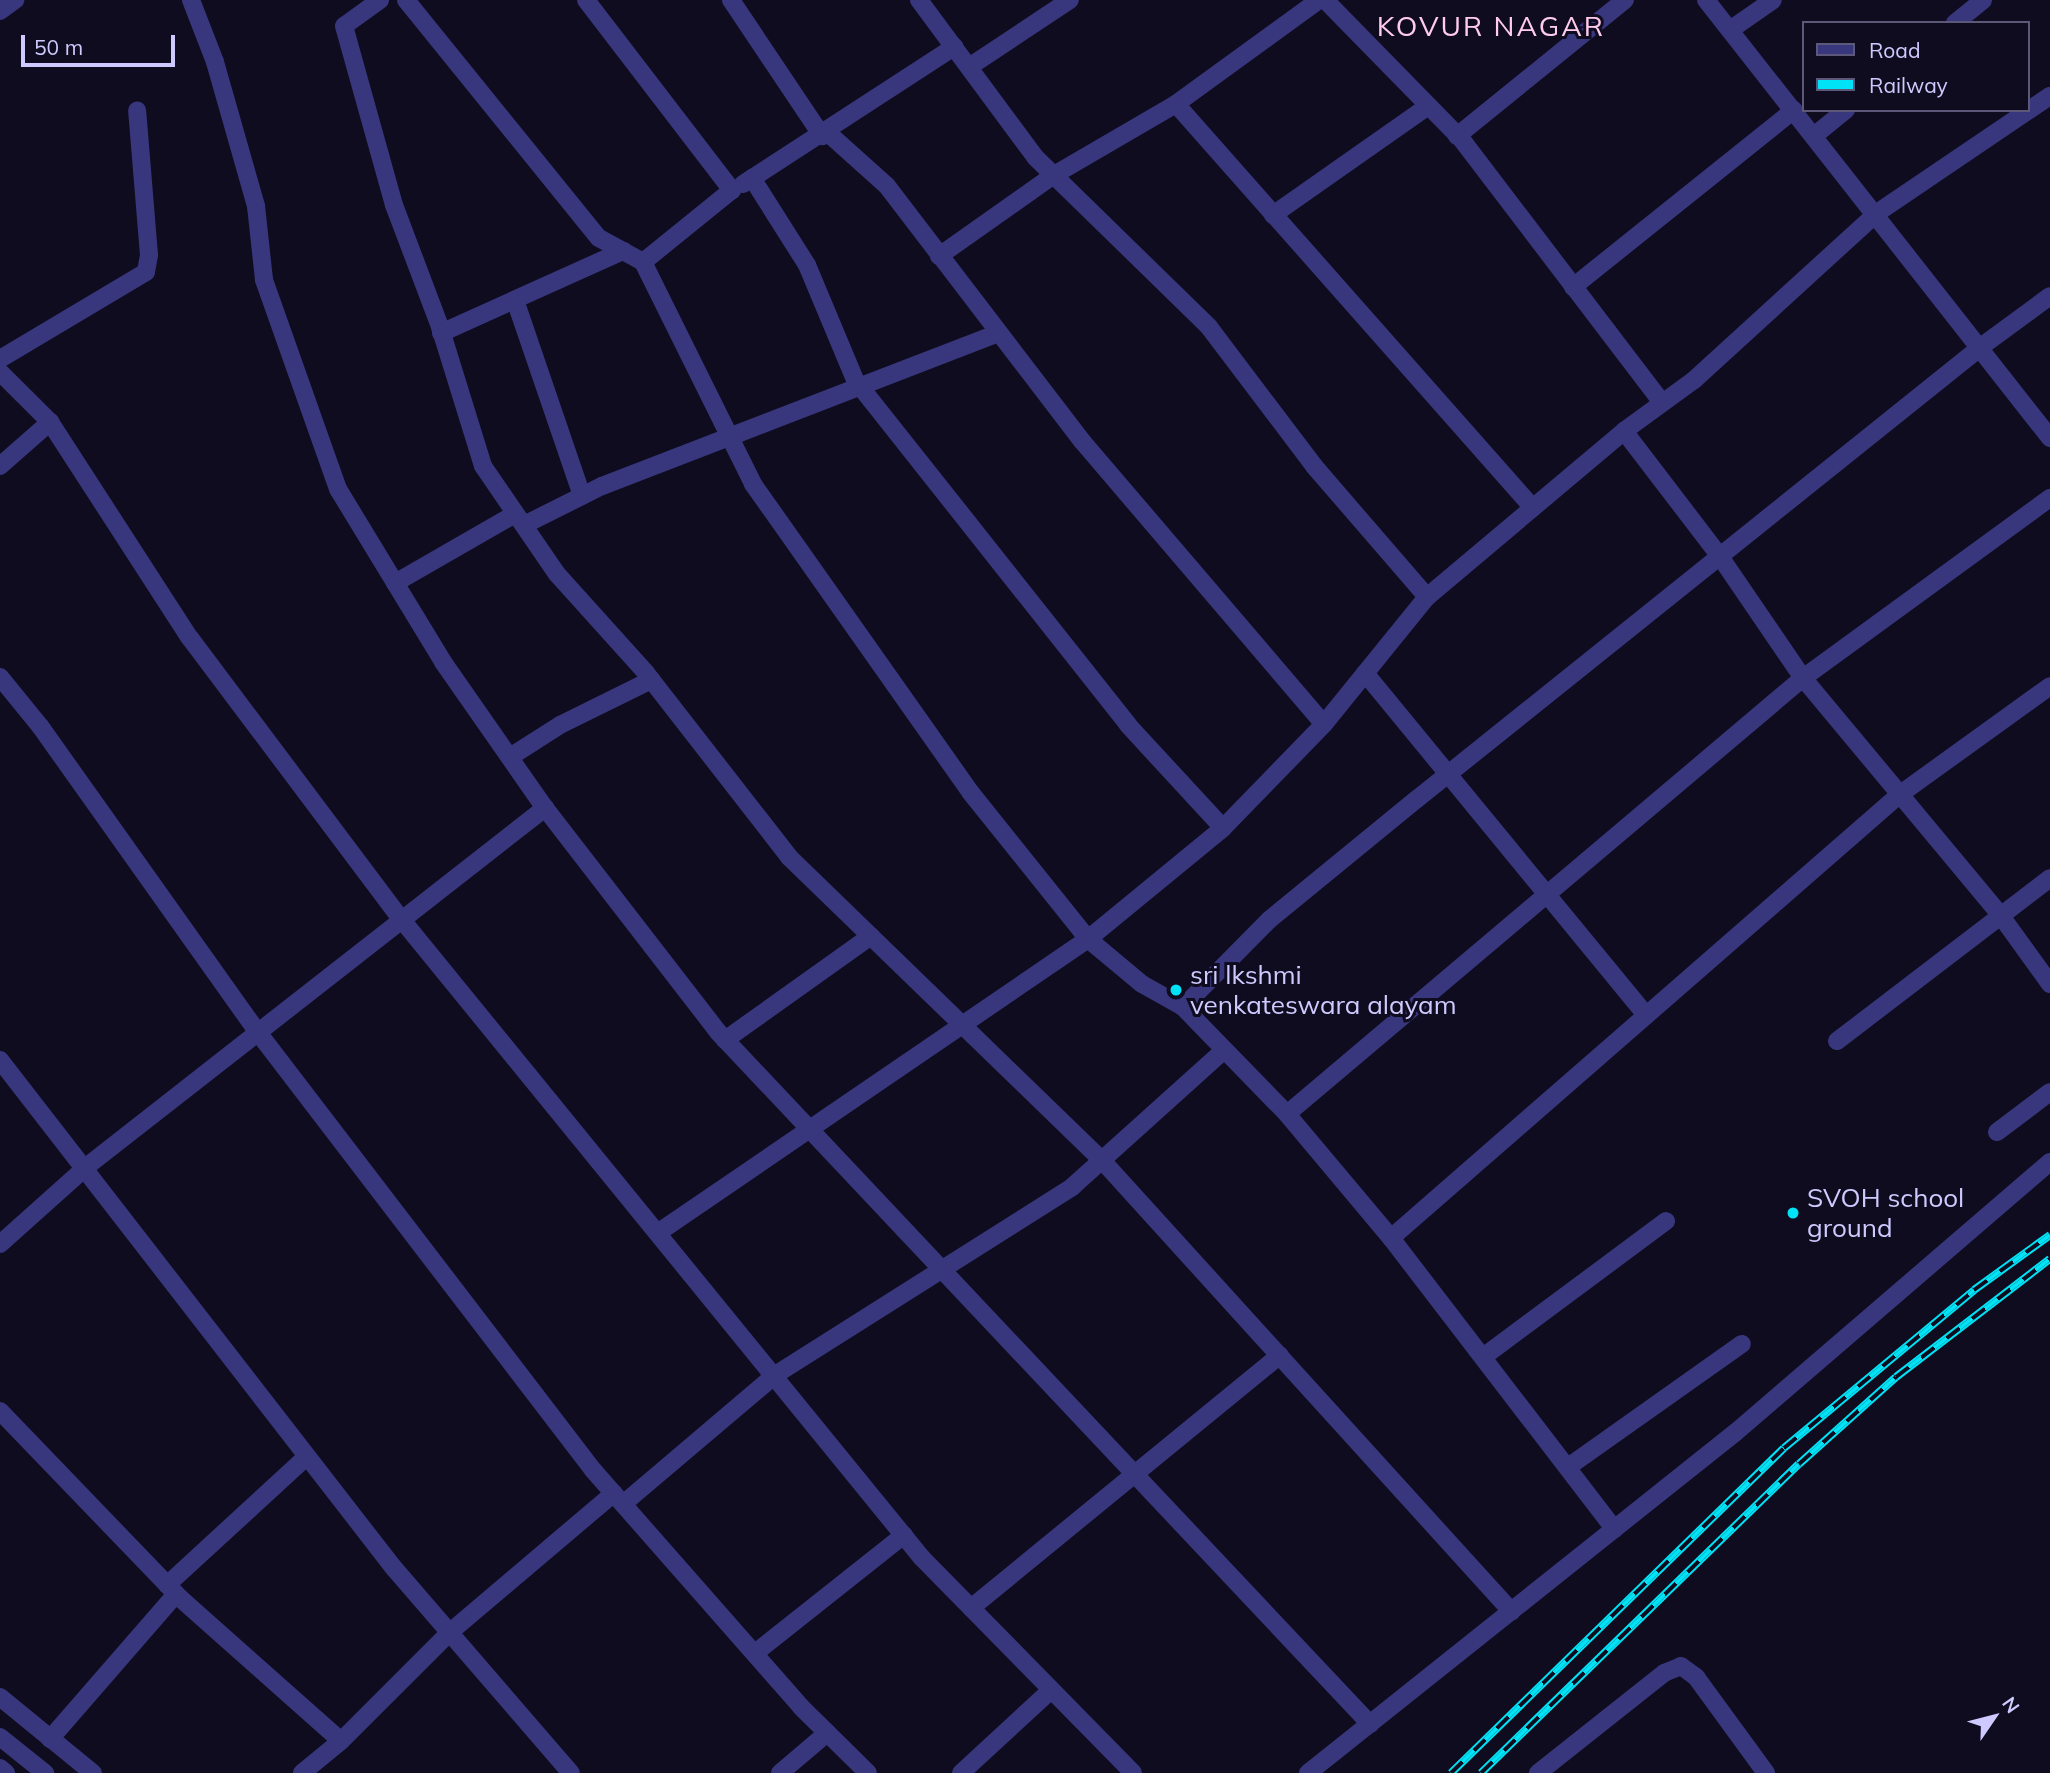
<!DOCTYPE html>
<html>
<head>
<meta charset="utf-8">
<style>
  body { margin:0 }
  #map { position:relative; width:2050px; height:1773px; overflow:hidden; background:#0f0c1f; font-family:Mulish,sans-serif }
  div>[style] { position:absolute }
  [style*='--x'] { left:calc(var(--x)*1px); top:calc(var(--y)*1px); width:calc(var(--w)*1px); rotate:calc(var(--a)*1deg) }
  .minor>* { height:18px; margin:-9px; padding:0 9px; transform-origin:9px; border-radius:9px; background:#38377e }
  .rail>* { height:8px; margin-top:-4px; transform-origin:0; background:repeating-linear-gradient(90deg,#0f0c1f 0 16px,#00e2f5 0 32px); box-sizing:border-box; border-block:2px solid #00e2f5 }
  .dots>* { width:19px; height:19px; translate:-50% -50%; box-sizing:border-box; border:4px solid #0f0c1f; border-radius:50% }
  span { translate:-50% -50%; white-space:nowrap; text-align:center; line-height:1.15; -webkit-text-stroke:6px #0f0c1f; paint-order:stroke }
  .poi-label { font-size:26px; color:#cecaff }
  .left { translate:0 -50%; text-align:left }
  .neighbourhood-label { font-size:28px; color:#fce; letter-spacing:2px }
  .legend { position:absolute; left:1802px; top:21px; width:228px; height:91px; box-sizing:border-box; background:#0f0c1f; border:2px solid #5b5879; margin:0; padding:9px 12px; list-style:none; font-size:21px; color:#cecaff }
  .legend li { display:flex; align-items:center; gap:14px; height:35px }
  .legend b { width:35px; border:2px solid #5b5879 }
  .north { position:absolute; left:1959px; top:1682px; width:70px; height:70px; -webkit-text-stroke:5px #0f0c1f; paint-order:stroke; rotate:55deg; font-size:19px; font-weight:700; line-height:28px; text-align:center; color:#cecaff }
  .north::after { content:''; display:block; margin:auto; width:24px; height:32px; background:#cecaff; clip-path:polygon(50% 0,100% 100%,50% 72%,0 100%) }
  .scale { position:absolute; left:21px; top:35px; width:154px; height:32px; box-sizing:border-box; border:4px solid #cecaff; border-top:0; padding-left:9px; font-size:21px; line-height:24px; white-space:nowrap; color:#cecaff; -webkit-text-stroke:5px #0f0c1f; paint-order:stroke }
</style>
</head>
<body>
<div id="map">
  <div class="minor">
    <div style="--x:191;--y:0;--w:66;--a:68.8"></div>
    <div style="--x:215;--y:62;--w:150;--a:74.1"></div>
    <div style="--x:256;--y:206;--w:74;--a:83.8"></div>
    <div style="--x:264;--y:280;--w:222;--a:70.5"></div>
    <div style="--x:338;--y:489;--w:202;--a:58.7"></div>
    <div style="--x:443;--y:662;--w:178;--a:55.1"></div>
    <div style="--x:545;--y:808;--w:283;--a:52.3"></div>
    <div style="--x:718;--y:1032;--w:951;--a:46.7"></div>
    <div style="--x:380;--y:0;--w:44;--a:144.2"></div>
    <div style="--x:344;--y:26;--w:186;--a:74.4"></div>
    <div style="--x:394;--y:205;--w:130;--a:69.3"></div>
    <div style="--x:440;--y:327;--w:145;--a:72.8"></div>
    <div style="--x:483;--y:466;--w:131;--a:55.6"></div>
    <div style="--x:557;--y:574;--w:133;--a:48"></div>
    <div style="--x:646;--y:673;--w:233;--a:52.1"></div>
    <div style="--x:789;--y:857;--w:431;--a:44.1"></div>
    <div style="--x:1099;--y:1157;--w:614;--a:47.77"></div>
    <div style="--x:406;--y:0;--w:306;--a:51"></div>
    <div style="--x:599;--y:238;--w:50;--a:28.6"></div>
    <div style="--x:643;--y:262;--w:248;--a:63.6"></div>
    <div style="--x:753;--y:484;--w:378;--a:54.8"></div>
    <div style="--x:971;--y:793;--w:187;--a:51.3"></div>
    <div style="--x:1088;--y:939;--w:70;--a:39.8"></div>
    <div style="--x:1142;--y:984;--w:47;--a:29.3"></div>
    <div style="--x:1183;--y:1007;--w:149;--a:45.8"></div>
    <div style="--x:1287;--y:1114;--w:162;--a:50"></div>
    <div style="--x:1391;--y:1238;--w:367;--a:52.5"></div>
    <div style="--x:586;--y:0;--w:240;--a:52.5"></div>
    <div style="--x:732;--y:190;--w:114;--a:141"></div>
    <div style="--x:731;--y:0;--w:164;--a:56.2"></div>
    <div style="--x:919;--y:0;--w:195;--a:53.5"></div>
    <div style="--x:1035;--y:157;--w:243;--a:44.3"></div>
    <div style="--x:1209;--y:327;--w:174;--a:52.9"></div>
    <div style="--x:1314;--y:466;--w:173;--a:49.2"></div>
    <div style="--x:1319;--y:0;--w:177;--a:144"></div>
    <div style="--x:1176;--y:104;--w:539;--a:48.53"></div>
    <div style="--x:1325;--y:0;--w:196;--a:45.6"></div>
    <div style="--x:1462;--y:140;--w:330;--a:52.7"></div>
    <div style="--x:1706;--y:0;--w:557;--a:51.85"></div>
    <div style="--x:0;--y:11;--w:19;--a:-36"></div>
    <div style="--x:1955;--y:23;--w:36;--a:-39"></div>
    <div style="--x:1730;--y:30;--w:52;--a:-34.9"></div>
    <div style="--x:969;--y:67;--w:121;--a:-33.6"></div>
    <div style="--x:828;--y:133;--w:79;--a:41.9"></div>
    <div style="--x:887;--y:186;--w:321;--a:52.6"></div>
    <div style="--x:1082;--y:441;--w:372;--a:49.5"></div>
    <div style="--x:1815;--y:135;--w:40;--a:-39"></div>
    <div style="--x:1457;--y:136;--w:216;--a:-39"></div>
    <div style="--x:752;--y:178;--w:103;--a:57.7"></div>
    <div style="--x:807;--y:265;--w:125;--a:67.3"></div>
    <div style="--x:855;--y:380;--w:440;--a:51.6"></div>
    <div style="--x:1128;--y:725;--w:140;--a:47.3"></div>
    <div style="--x:743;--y:184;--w:252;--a:-33"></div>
    <div style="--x:1273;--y:215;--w:189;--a:-35.1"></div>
    <div style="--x:939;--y:256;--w:141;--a:-35.2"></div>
    <div style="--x:1054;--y:175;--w:141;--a:-30.2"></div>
    <div style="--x:1573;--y:287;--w:283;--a:-38.7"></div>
    <div style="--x:515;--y:300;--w:207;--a:71.1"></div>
    <div style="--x:441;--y:333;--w:200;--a:-24.3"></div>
    <div style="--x:0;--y:359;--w:170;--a:-30.8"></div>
    <div style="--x:146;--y:272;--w:17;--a:-80"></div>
    <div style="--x:149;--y:255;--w:145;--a:-94.7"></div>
    <div style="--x:0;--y:372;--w:71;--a:45"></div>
    <div style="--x:50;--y:422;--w:257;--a:57.1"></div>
    <div style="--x:190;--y:638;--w:353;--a:53.1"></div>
    <div style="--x:402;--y:920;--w:823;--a:50.82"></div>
    <div style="--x:922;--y:1558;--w:301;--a:45.5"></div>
    <div style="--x:1624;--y:431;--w:160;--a:52.6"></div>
    <div style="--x:1721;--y:558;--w:145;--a:55.7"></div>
    <div style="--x:1803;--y:678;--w:310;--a:50.2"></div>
    <div style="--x:2001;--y:916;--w:84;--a:54.2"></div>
    <div style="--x:0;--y:466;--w:67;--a:-41.3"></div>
    <div style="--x:524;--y:525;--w:87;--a:-26.6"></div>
    <div style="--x:602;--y:486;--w:422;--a:-21.1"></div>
    <div style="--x:395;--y:583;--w:138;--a:-29.9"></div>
    <div style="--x:1365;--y:673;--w:443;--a:50.6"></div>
    <div style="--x:0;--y:677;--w:63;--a:50.8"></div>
    <div style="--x:40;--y:726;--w:374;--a:54.6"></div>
    <div style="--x:257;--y:1031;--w:553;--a:52.57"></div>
    <div style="--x:593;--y:1470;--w:315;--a:48.7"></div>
    <div style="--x:801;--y:1707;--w:94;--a:44.6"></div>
    <div style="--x:510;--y:757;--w:59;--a:-32.6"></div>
    <div style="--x:560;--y:725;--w:102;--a:-26.3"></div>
    <div style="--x:1183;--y:1007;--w:122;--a:-45.3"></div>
    <div style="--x:1269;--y:920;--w:191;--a:-39.3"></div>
    <div style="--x:1417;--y:799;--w:724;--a:-38.72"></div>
    <div style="--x:1982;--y:346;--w:84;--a:-36.3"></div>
    <div style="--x:725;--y:1040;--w:179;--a:-35.5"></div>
    <div style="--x:1837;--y:1041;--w:268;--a:-37.4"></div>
    <div style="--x:0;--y:1060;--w:641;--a:52.22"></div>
    <div style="--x:393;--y:1567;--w:272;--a:49.2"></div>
    <div style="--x:1287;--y:1114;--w:676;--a:-40.2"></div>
    <div style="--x:1803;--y:678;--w:306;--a:-36.1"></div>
    <div style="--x:1997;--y:1132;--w:66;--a:-37"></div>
    <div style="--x:659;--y:1232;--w:520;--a:-34.33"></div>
    <div style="--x:1088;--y:939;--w:175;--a:-39.4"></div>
    <div style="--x:1223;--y:828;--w:145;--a:-45.8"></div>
    <div style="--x:1324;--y:724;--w:164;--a:-51"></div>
    <div style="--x:1427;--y:597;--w:258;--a:-40.1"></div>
    <div style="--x:1624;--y:431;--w:87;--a:-36.1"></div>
    <div style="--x:1694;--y:380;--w:248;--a:-42.4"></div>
    <div style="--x:1877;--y:213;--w:209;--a:-34.1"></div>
    <div style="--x:1391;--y:1238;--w:674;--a:-41.09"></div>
    <div style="--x:1899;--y:795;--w:186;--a:-35.8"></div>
    <div style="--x:0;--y:1244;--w:115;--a:-41.8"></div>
    <div style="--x:86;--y:1167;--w:583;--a:-38.03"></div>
    <div style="--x:1483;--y:1357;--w:228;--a:-36.6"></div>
    <div style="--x:0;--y:1411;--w:260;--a:46.1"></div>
    <div style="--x:180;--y:1598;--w:215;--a:41.6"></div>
    <div style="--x:341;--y:1741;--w:153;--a:-45"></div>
    <div style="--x:449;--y:1633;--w:216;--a:-40.3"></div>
    <div style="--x:1568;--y:1467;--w:213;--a:-35.3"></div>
    <div style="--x:623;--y:1504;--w:199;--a:-40.3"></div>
    <div style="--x:775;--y:1375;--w:352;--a:-32.3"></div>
    <div style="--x:1072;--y:1187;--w:205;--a:-42"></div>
    <div style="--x:167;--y:1585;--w:189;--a:-42.6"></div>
    <div style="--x:971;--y:1608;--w:399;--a:-39.3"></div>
    <div style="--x:755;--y:1653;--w:190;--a:-38.4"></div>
    <div style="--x:0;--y:1697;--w:120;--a:39.3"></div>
    <div style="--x:0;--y:1737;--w:58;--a:38.7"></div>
    <div style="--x:50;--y:1739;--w:192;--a:-49"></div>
    <div style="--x:0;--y:1768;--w:8;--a:40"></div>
    <div style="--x:302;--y:1773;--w:50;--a:-39.4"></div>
    <div style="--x:780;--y:1773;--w:62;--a:-40.4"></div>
    <div style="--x:961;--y:1773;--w:122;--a:-42.7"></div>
    <div style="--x:1308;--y:1773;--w:547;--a:-38.55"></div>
    <div style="--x:1736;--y:1432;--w:414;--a:-40.7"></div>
    <div style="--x:1538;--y:1773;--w:161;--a:-38.4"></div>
    <div style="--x:1664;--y:1673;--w:18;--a:-22"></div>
    <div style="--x:1681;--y:1666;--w:19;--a:36"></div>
    <div style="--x:1696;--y:1677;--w:119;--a:53.9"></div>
  </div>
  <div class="rail">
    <div style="--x:1451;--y:1773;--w:465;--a:-44.3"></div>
    <div style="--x:1784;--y:1448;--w:247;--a:-39.7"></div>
    <div style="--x:1974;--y:1290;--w:94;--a:-35.9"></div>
    <div style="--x:1481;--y:1773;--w:443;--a:-44.2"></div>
    <div style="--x:1799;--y:1464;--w:130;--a:-41.9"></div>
    <div style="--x:1896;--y:1377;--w:194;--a:-37.5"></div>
  </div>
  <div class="dots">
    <div style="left:1176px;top:990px;background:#00e2f5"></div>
    <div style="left:1793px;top:1213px;background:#00e2f5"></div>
  </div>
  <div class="poi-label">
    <span class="left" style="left:1190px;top:990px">sri lkshmi<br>venkateswara alayam</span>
    <span class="left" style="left:1807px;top:1213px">SVOH school<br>ground</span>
  </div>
  <div class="neighbourhood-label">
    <span style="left:1491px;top:26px">KOVUR NAGAR</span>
  </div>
  <ul class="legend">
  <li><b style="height:9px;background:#38377e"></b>Road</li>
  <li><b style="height:9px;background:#00e2f5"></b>Railway</li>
  </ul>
  <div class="north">N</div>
  <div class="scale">50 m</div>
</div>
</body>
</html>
